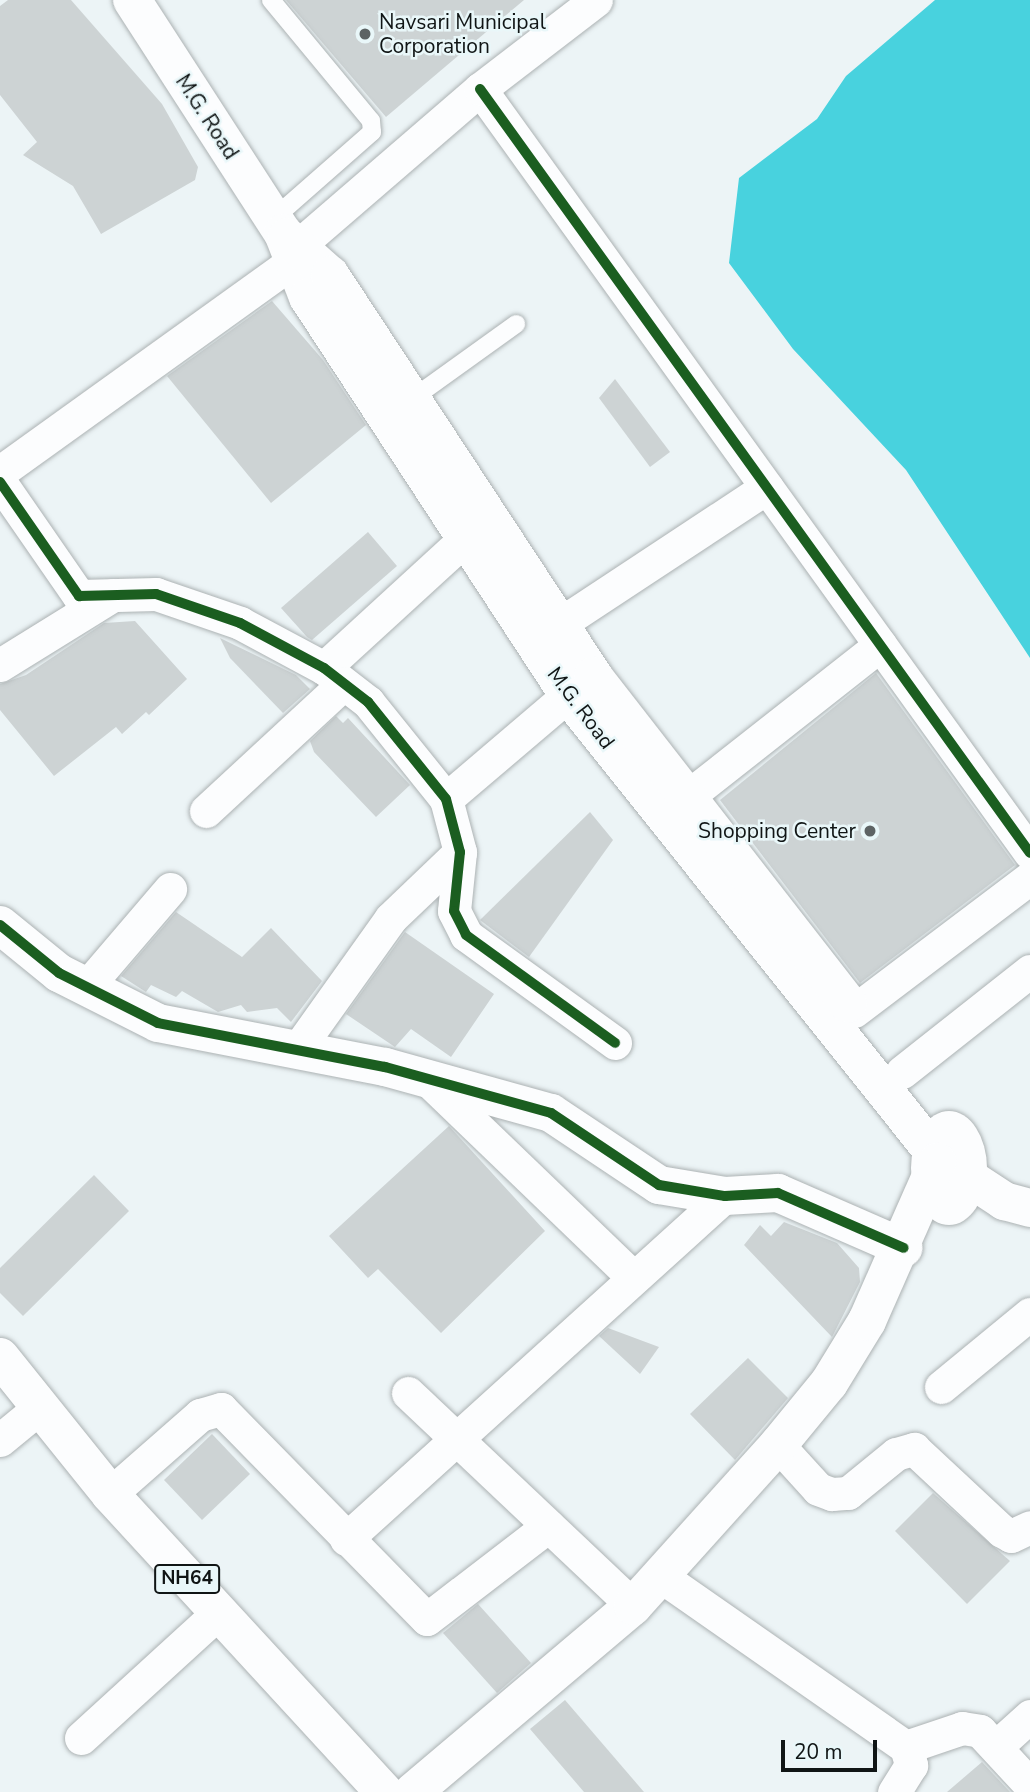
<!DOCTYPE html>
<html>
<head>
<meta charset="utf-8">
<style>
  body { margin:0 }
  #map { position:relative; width:1030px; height:1792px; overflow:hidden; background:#ecf4f6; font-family:"Nunito Sans",sans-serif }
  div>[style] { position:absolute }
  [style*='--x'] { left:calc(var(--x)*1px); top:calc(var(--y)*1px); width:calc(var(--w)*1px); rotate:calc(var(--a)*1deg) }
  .water>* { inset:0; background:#48d2de }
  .building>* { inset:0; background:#cdd3d4 }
  .roads { filter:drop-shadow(0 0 2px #acb2b3) drop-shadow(0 0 2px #acb2b3) }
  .lane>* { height:18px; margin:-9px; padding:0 9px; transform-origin:9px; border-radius:9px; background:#fcfdfe }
  .street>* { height:33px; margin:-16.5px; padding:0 16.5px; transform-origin:16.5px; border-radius:16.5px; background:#fcfdfe }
  .secondary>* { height:38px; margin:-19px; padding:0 19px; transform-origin:19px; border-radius:19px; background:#fcfdfe }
  .secondary>.ring { margin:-19px; padding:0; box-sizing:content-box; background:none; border:38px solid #fcfdfe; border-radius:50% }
  .highway>* { height:38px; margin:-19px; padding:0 19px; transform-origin:19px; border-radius:19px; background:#fcfdfe }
  .cycleway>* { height:10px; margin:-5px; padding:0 5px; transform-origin:5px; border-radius:5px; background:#1b5e20 }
  .dots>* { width:19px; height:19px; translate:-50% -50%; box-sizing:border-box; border:4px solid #e9f7f9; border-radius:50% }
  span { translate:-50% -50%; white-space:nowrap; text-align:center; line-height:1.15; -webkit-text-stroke:5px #e9f7f9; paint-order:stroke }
  .shield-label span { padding:2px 5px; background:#e9f7f9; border:2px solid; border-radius:5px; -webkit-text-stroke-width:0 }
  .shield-label { font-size:19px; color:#101515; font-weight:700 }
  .poi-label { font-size:21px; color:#101515 }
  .left { translate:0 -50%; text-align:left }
  .right { translate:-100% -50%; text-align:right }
  .street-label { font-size:21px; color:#101515 }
  .scale { position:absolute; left:781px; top:1740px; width:96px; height:32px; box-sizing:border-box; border:4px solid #101515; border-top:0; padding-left:9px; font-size:21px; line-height:24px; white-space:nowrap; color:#101515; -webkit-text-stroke:5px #e9f7f9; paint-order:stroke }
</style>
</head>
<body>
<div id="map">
  <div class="water">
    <div style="clip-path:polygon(935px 0,1030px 0,1030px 658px,906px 470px,793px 349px,729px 263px,739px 178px,817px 119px,846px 76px)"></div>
  </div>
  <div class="building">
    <div style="clip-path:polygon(8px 0,71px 0,162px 104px,198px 167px,195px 180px,101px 234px,73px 186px,23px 155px,37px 142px,0 95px,0 6px)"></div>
    <div style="clip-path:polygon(286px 0,524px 0,386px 117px)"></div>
    <div style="clip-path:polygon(272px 301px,323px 360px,366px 425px,271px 503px,167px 376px)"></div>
    <div style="clip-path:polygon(615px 379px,670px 452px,650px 467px,599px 398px)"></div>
    <div style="clip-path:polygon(368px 532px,397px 566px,312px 640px,307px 637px,281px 608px)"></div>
    <div style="clip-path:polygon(135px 621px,187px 679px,149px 715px,146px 712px,122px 734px,116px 727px,54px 776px,0 710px,0 684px,26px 675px,104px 623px)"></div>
    <div style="clip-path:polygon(220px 638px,296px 675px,310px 689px,283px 713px,230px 658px)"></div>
    <div style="clip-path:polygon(876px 673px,1015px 865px,860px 983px,720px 800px)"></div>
    <div style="clip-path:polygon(336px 716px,343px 723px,348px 718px,410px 785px,376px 817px,314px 752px,310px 741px)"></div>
    <div style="clip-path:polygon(590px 812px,613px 840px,529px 957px,480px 920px)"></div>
    <div style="clip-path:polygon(176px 912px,242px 957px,271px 928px,322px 981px,291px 1022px,277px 1008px,247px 1012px,241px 1005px,218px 1012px,182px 991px,176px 997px,151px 985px,146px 992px,121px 976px)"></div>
    <div style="clip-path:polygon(405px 932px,494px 994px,451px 1057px,411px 1029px,395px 1047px,346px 1014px)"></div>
    <div style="clip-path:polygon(449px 1126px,545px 1231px,441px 1333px,378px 1269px,368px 1278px,329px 1236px)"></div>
    <div style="clip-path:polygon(94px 1175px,129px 1211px,23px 1316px,0 1293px,0 1268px)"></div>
    <div style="clip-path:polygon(784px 1222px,837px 1243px,859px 1268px,860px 1282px,832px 1337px,744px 1245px,760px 1225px,771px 1236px)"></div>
    <div style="clip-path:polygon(608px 1328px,659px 1347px,640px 1374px,599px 1336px)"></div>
    <div style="clip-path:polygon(748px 1358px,788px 1398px,735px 1460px,690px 1414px)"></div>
    <div style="clip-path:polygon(212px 1434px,250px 1474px,202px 1520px,164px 1480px)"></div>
    <div style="clip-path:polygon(933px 1493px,1010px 1561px,967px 1604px,895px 1531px)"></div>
    <div style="clip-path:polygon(478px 1604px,531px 1663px,497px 1693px,443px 1633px)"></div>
    <div style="clip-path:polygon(565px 1700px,644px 1792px,584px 1792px,530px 1729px)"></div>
    <div style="clip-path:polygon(982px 1762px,1010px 1792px,947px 1792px)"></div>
  </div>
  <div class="roads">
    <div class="lane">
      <div style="--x:271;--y:0;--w:157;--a:50.4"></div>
      <div style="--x:371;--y:121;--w:11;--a:85"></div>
      <div style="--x:372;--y:132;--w:132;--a:138.7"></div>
      <div style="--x:409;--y:401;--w:132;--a:-35.7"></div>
    </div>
    <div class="street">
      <div style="--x:480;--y:89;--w:941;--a:54.25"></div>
      <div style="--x:298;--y:246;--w:240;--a:-40.8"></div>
      <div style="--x:480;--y:89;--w:146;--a:-37.5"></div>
      <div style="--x:0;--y:472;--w:362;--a:-35.7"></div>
      <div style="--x:0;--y:482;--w:139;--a:55.3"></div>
      <div style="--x:79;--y:596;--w:77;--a:-1.5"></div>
      <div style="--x:156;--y:594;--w:89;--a:19"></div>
      <div style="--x:240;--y:623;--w:95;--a:28.2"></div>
      <div style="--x:324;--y:668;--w:56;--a:37.7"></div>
      <div style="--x:368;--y:702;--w:124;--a:51.2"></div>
      <div style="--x:446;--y:799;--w:55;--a:75.2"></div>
      <div style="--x:460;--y:852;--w:59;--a:95.8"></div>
      <div style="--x:454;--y:911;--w:27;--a:63"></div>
      <div style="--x:466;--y:935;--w:184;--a:35.9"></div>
      <div style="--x:558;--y:625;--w:250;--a:-33.4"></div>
      <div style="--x:0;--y:665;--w:133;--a:-31.8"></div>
      <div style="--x:324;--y:668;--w:193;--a:-42.5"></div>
      <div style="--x:687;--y:797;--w:246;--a:-38.2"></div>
      <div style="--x:446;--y:799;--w:160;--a:-40.4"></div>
      <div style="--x:206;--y:811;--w:187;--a:-42.8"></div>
      <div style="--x:89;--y:984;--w:125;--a:-49.5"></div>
      <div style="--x:854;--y:1011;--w:221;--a:-37.1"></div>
      <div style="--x:299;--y:1047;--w:158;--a:-54.5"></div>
      <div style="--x:391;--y:918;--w:95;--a:-43.7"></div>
      <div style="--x:902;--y:1072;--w:163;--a:-38.3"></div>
      <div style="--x:427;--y:1079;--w:286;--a:43.9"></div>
      <div style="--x:941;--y:1387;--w:115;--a:-39.4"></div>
      <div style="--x:408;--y:1393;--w:310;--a:43.4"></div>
      <div style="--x:0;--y:1440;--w:52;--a:-39.5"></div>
      <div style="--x:778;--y:1445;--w:59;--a:47.7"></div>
      <div style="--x:818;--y:1489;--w:15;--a:20"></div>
      <div style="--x:832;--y:1494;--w:16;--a:-4"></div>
      <div style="--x:848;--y:1493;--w:62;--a:-39.1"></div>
      <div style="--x:896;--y:1454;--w:19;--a:-16"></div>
      <div style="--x:914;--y:1449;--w:120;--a:43"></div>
      <div style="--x:1002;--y:1531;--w:10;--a:29"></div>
      <div style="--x:1011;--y:1536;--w:21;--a:-25"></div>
      <div style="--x:110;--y:1494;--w:120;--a:-41.3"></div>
      <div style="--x:200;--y:1415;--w:22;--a:-16"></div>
      <div style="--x:221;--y:1409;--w:294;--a:45.6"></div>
      <div style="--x:427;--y:1619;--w:153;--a:-37.5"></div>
      <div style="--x:346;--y:1539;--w:511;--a:-42.15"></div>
      <div style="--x:662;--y:1577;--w:297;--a:34.9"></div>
      <div style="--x:906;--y:1747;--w:19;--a:74"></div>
      <div style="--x:911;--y:1765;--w:32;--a:122"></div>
      <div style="--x:81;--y:1738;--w:185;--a:-42.4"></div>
      <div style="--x:998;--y:1745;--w:43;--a:-42.2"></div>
      <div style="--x:906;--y:1747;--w:59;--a:-18.7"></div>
      <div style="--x:962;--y:1728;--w:18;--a:9"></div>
      <div style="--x:980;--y:1731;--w:74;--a:47.2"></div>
    </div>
    <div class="secondary">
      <div style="--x:132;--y:0;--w:278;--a:57.1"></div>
      <div style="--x:283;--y:233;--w:69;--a:68.7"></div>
      <div style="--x:308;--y:297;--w:475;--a:56.8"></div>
      <div style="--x:568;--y:695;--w:580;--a:51.37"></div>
      <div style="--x:287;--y:237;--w:57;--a:41.5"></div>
      <div style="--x:330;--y:275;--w:480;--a:56.7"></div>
      <div style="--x:593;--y:676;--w:415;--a:52.1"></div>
      <div style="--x:0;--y:925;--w:76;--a:39.1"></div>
      <div style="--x:59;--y:973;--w:111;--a:26.8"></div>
      <div style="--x:158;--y:1023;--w:231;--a:11"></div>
      <div style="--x:385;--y:1067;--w:172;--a:15.5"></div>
      <div style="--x:551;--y:1113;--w:130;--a:33.7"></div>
      <div style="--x:659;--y:1185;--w:67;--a:9.5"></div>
      <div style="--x:725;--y:1196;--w:53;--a:-3.2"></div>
      <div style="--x:778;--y:1193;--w:137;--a:23.6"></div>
      <div class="ring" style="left:930px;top:1130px;width:-2px;height:-2px"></div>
      <div style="--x:951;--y:1166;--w:64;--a:33.4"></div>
      <div style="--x:1004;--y:1201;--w:27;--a:15"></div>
      <div style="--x:413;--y:1792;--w:288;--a:-40.2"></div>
      <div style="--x:633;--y:1606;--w:217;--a:-48"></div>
      <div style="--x:778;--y:1445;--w:80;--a:-50.6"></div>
      <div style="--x:829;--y:1383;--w:73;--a:-58.5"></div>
      <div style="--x:867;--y:1321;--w:174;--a:-66.2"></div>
    </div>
    <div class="highway">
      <div style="--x:0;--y:1357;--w:176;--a:51.2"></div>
      <div style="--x:110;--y:1494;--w:405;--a:47.4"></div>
    </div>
  </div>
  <div class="cycleway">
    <div style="--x:480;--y:89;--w:941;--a:54.25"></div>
    <div style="--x:0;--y:482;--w:139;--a:55.3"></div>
    <div style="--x:79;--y:596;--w:77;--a:-1.5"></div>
    <div style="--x:156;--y:594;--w:89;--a:19"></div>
    <div style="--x:240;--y:623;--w:95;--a:28.2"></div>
    <div style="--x:324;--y:668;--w:56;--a:37.7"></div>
    <div style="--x:368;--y:702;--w:124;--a:51.2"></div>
    <div style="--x:446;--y:799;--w:55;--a:75.2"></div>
    <div style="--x:460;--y:852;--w:59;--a:95.8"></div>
    <div style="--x:454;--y:911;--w:27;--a:63"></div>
    <div style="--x:466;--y:935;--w:184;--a:35.9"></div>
    <div style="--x:0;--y:925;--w:76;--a:39.1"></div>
    <div style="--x:59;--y:973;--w:111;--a:26.8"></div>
    <div style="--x:158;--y:1023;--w:231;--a:11"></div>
    <div style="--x:385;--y:1067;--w:172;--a:15.5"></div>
    <div style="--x:551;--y:1113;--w:130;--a:33.7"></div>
    <div style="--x:659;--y:1185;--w:67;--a:9.5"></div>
    <div style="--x:725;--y:1196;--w:53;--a:-3.2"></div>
    <div style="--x:778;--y:1193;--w:137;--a:23.6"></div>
  </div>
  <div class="dots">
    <div style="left:365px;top:34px;background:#5d6364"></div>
    <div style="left:870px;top:831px;background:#5d6364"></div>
  </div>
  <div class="shield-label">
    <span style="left:187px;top:1579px">NH64</span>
  </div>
  <div class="poi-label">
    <span class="left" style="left:379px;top:34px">Navsari Municipal<br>Corporation</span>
    <span class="right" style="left:856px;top:831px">Shopping Center</span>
  </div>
  <div class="street-label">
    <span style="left:207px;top:117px;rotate:57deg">M.G. Road</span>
    <span style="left:581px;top:708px;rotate:53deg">M.G. Road</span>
  </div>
  <div class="scale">20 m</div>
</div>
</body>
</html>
